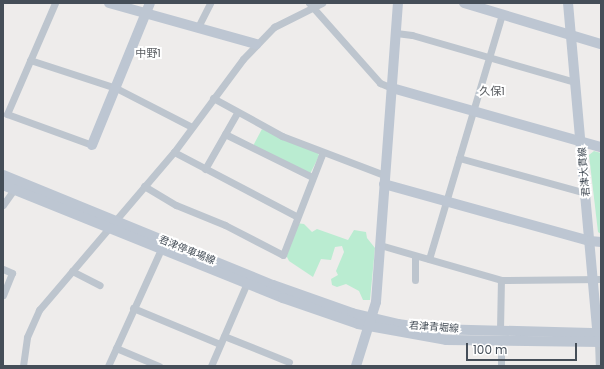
<!DOCTYPE html>
<html>
<head>
<meta charset="utf-8">
<style>
  body { margin:0 }
  #map { position:relative; width:604px; height:369px; overflow:hidden; background:#eeeceb; font-family:Poppins,"Noto Sans JP",sans-serif }
  div>[style] { position:absolute }
  [style*='--x'] { left:calc(var(--x)*1px); top:calc(var(--y)*1px); width:calc(var(--w)*1px); rotate:calc(var(--a)*1deg) }
  .green>* { inset:0; background:#baecd1 }
  .street>* { height:7px; margin:-3.5px; padding:0 3.5px; transform-origin:3.5px; border-radius:3.5px; background:#bdc5ce }
  .secondary>* { height:10px; margin:-5px; padding:0 5px; transform-origin:5px; border-radius:5px; background:#bdc6d2 }
  span { translate:-50% -50%; white-space:nowrap; text-align:center; line-height:1.15; -webkit-text-stroke:4px #fff; paint-order:stroke }
  .street-label { font-size:10px; color:#454e58 }
  .neighbourhood-label { font-size:11px; color:#595c60 }
  .frame { position:absolute; inset:0; border:4px solid #454e58; pointer-events:none }
  .scale { position:absolute; left:466px; top:343px; width:111px; height:18px; box-sizing:border-box; border:2px solid #454e58; border-top:0; padding-left:5px; font-size:12px; line-height:14px; white-space:nowrap; color:#454e58; -webkit-text-stroke:3px #fff; paint-order:stroke }
</style>
</head>
<body>
<div id="map">
  <div class="green">
    <div style="clip-path:polygon(262px 129px,318px 152px,319px 156px,310px 174px,253px 146px)"></div>
    <div style="clip-path:polygon(594px 151px,601px 153px,601px 234px,598px 232px,589px 155px)"></div>
    <div style="clip-path:polygon(296px 223px,304px 224px,312px 232px,317px 229px,348px 240px,354px 230px,366px 232px,367px 238px,375px 248px,370px 300px,363px 300px,359px 291px,346px 284px,337px 287px,332px 285px,331px 279px,338px 275px,336px 271px,344px 252px,342px 246px,335px 247px,331px 260px,321px 259px,313px 277px,289px 261px,286px 255px)"></div>
  </div>
  <div class="street">
    <div style="--x:55;--y:3;--w:121;--a:113.4"></div>
    <div style="--x:7;--y:114;--w:90;--a:20"></div>
    <div style="--x:309;--y:3;--w:107;--a:48.4"></div>
    <div style="--x:380;--y:83;--w:13;--a:23"></div>
    <div style="--x:198;--y:27;--w:27;--a:-63"></div>
    <div style="--x:396;--y:33;--w:16;--a:7"></div>
    <div style="--x:412;--y:35;--w:170;--a:16.1"></div>
    <div style="--x:30;--y:60;--w:90;--a:18"></div>
    <div style="--x:116;--y:88;--w:85;--a:27.2"></div>
    <div style="--x:213;--y:98;--w:79;--a:28.8"></div>
    <div style="--x:282;--y:136;--w:109;--a:20.9"></div>
    <div style="--x:225;--y:134;--w:97;--a:26.3"></div>
    <div style="--x:174;--y:152;--w:138;--a:27.7"></div>
    <div style="--x:459;--y:158;--w:132;--a:15.4"></div>
    <div style="--x:205;--y:169;--w:64;--a:-60.3"></div>
    <div style="--x:144;--y:186;--w:37;--a:31"></div>
    <div style="--x:176;--y:205;--w:53;--a:22.2"></div>
    <div style="--x:225;--y:225;--w:65;--a:27.3"></div>
    <div style="--x:283;--y:255;--w:110;--a:-68.8"></div>
    <div style="--x:3;--y:205;--w:19;--a:-55"></div>
    <div style="--x:380;--y:245;--w:126;--a:16.1"></div>
    <div style="--x:501;--y:280;--w:100;--a:-0.6"></div>
    <div style="--x:429;--y:259;--w:256;--a:-73.4"></div>
    <div style="--x:3;--y:269;--w:10;--a:24"></div>
    <div style="--x:12;--y:273;--w:24;--a:112"></div>
    <div style="--x:72;--y:271;--w:31;--a:27"></div>
    <div style="--x:415;--y:280;--w:24;--a:-90"></div>
    <div style="--x:133;--y:308;--w:94;--a:22.5"></div>
    <div style="--x:500;--y:330;--w:50;--a:-88.9"></div>
    <div style="--x:224;--y:336;--w:70;--a:21.8"></div>
    <div style="--x:598;--y:341;--w:25;--a:88"></div>
    <div style="--x:116;--y:348;--w:47;--a:22.7"></div>
    <div style="--x:23;--y:366;--w:29;--a:-82"></div>
    <div style="--x:27;--y:337;--w:30;--a:-66"></div>
    <div style="--x:39;--y:310;--w:208;--a:-49.5"></div>
    <div style="--x:174;--y:152;--w:116;--a:-53.4"></div>
    <div style="--x:243;--y:59;--w:45;--a:-45.9"></div>
    <div style="--x:274;--y:27;--w:54;--a:-26.6"></div>
    <div style="--x:108;--y:366;--w:128;--a:-65.6"></div>
    <div style="--x:211;--y:366;--w:90;--a:-66.6"></div>
    <div style="--x:501;--y:366;--w:25;--a:-90"></div>
  </div>
  <div class="secondary">
    <div style="--x:109;--y:3;--w:153;--a:15.6"></div>
    <div style="--x:464;--y:3;--w:143;--a:16.7"></div>
    <div style="--x:568;--y:3;--w:338;--a:84.9"></div>
    <div style="--x:392;--y:88;--w:217;--a:15.8"></div>
    <div style="--x:92;--y:145;--w:153;--a:-67.8"></div>
    <div style="--x:3;--y:175;--w:292;--a:22.2"></div>
    <div style="--x:273;--y:285;--w:84;--a:19.5"></div>
    <div style="--x:352;--y:313;--w:47;--a:13.4"></div>
    <div style="--x:398;--y:324;--w:34;--a:8"></div>
    <div style="--x:432;--y:329;--w:169;--a:1.4"></div>
    <div style="--x:384;--y:184;--w:214;--a:15.5"></div>
    <div style="--x:590;--y:241;--w:11;--a:5"></div>
    <div style="--x:3;--y:185;--w:302;--a:22"></div>
    <div style="--x:283;--y:298;--w:79;--a:19.1"></div>
    <div style="--x:358;--y:324;--w:89;--a:10.3"></div>
    <div style="--x:446;--y:340;--w:155;--a:0.7"></div>
    <div style="--x:356;--y:366;--w:67;--a:-72.6"></div>
    <div style="--x:376;--y:302;--w:300;--a:-85.8"></div>
  </div>
  <div class="street-label">
    <span style="left:584px;top:172px;rotate:-95deg">君津大貫線</span>
    <span style="left:187px;top:250px;rotate:22deg">君津停車場線</span>
    <span style="left:434px;top:327px;rotate:4deg">君津青堀線</span>
  </div>
  <div class="neighbourhood-label">
    <span style="left:148px;top:53px">中野1</span>
    <span style="left:492px;top:91px">久保1</span>
  </div>
  <div class="frame"></div>
  <div class="scale">100 m</div>
</div>
</body>
</html>
